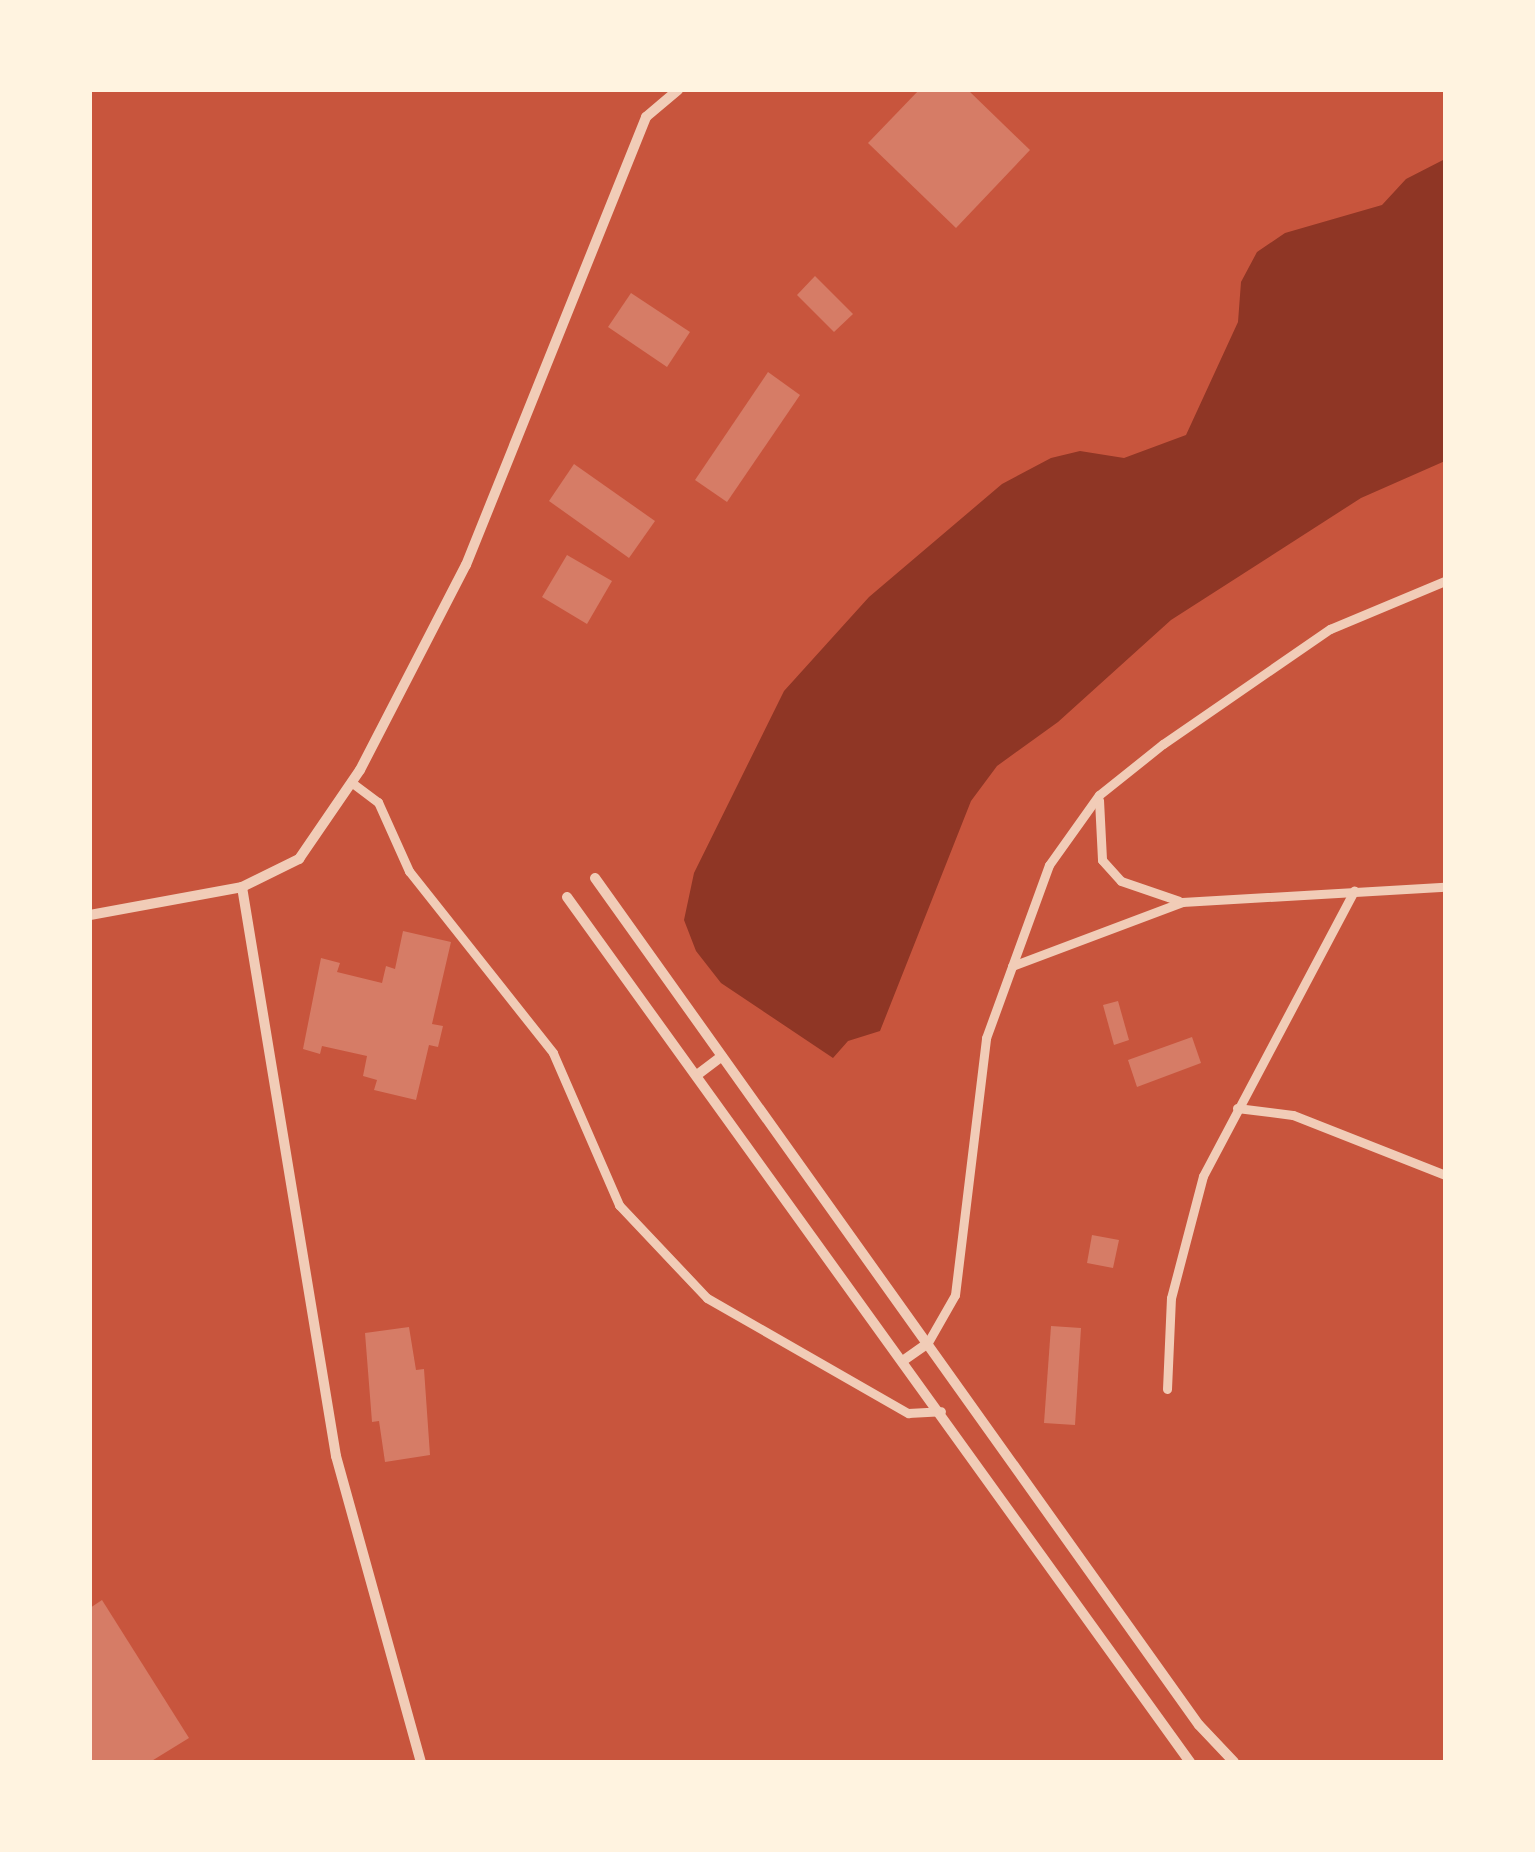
<!DOCTYPE html>
<html>
<head>
<meta charset="utf-8">
<style>
  body { margin:0 }
  #map { position:relative; width:1535px; height:1852px; overflow:hidden; background:#c8553d; font-family:Helvetica,sans-serif }
  div>[style] { position:absolute }
  [style*='--x'] { left:calc(var(--x)*1px); top:calc(var(--y)*1px); width:calc(var(--w)*1px); rotate:calc(var(--a)*1deg) }
  .water>* { inset:0; background:#8f3625 }
  .building>* { inset:0; background:#d67c66 }
  .minor>* { height:9px; margin:-4.5px; padding:0 4.5px; transform-origin:4.5px; border-radius:4.5px; background:#f1ccb7 }
  .tertiary>* { height:10px; margin:-5px; padding:0 5px; transform-origin:5px; border-radius:5px; background:#f1ccb7 }
  span { translate:-50% -50%; white-space:nowrap; text-align:center; line-height:1.15; -webkit-text-stroke:8px #fff3e0; paint-order:stroke }
  .frame { position:absolute; inset:0; border:92px solid #fff3e0; pointer-events:none }
</style>
</head>
<body>
<div id="map">
  <div class="water">
    <div style="clip-path:polygon(1445px 159px,1445px 461px,1361px 498px,1171px 620px,1058px 722px,997px 766px,971px 801px,880px 1031px,848px 1041px,833px 1058px,721px 983px,696px 951px,684px 920px,694px 873px,784px 691px,869px 597px,1002px 484px,1051px 458px,1080px 451px,1124px 458px,1186px 435px,1238px 322px,1241px 282px,1257px 252px,1285px 233px,1382px 205px,1406px 179px)"></div>
  </div>
  <div class="building">
    <div style="clip-path:polygon(919px 90px,968px 90px,1030px 150px,956px 228px,868px 143px)"></div>
    <div style="clip-path:polygon(815px 276px,853px 314px,834px 332px,797px 295px)"></div>
    <div style="clip-path:polygon(631px 293px,690px 332px,667px 367px,608px 327px)"></div>
    <div style="clip-path:polygon(768px 372px,800px 395px,727px 502px,695px 480px)"></div>
    <div style="clip-path:polygon(574px 464px,655px 521px,629px 558px,549px 501px)"></div>
    <div style="clip-path:polygon(567px 555px,612px 581px,587px 624px,542px 597px)"></div>
    <div style="clip-path:polygon(403px 931px,451px 942px,432px 1024px,443px 1026px,438px 1047px,429px 1045px,416px 1100px,374px 1090px,377px 1080px,363px 1076px,367px 1056px,322px 1046px,320px 1054px,303px 1049px,321px 958px,340px 963px,337px 972px,382px 983px,386px 966px,395px 969px)"></div>
    <div style="clip-path:polygon(1118px 1001px,1129px 1040px,1114px 1045px,1103px 1005px)"></div>
    <div style="clip-path:polygon(1192px 1037px,1201px 1063px,1137px 1087px,1128px 1060px)"></div>
    <div style="clip-path:polygon(1092px 1235px,1119px 1240px,1113px 1268px,1087px 1263px)"></div>
    <div style="clip-path:polygon(1051px 1326px,1081px 1328px,1075px 1425px,1044px 1423px)"></div>
    <div style="clip-path:polygon(409px 1327px,416px 1370px,424px 1369px,430px 1455px,385px 1462px,379px 1421px,372px 1422px,365px 1333px)"></div>
    <div style="clip-path:polygon(102px 1600px,189px 1738px,150px 1762px,90px 1762px,90px 1608px)"></div>
  </div>
  <div class="minor">
    <div style="--x:351;--y:782;--w:34;--a:37"></div>
    <div style="--x:378;--y:802;--w:76;--a:65.8"></div>
    <div style="--x:409;--y:871;--w:232;--a:51.6"></div>
    <div style="--x:553;--y:1053;--w:166;--a:66.5"></div>
    <div style="--x:619;--y:1205;--w:128;--a:46.6"></div>
    <div style="--x:707;--y:1298;--w:232;--a:29.8"></div>
    <div style="--x:908;--y:1413;--w:33;--a:-3"></div>
    <div style="--x:1099;--y:800;--w:60;--a:87.1"></div>
    <div style="--x:1102;--y:860;--w:28;--a:48"></div>
    <div style="--x:1121;--y:881;--w:61;--a:19"></div>
    <div style="--x:1012;--y:966;--w:182;--a:-20.6"></div>
    <div style="--x:1182;--y:902;--w:263;--a:-3.3"></div>
    <div style="--x:1237;--y:1108;--w:56;--a:7.1"></div>
    <div style="--x:1293;--y:1115;--w:163;--a:21.5"></div>
    <div style="--x:927;--y:1344;--w:56;--a:-60.3"></div>
    <div style="--x:955;--y:1295;--w:259;--a:-83.1"></div>
    <div style="--x:986;--y:1038;--w:184;--a:-70"></div>
    <div style="--x:1049;--y:865;--w:86;--a:-54.5"></div>
    <div style="--x:1099;--y:795;--w:82;--a:-38.6"></div>
    <div style="--x:1163;--y:744;--w:203;--a:-34.6"></div>
    <div style="--x:1330;--y:629;--w:125;--a:-22.7"></div>
    <div style="--x:1167;--y:1389;--w:91;--a:-87.5"></div>
    <div style="--x:1171;--y:1298;--w:126;--a:-75.3"></div>
    <div style="--x:1203;--y:1176;--w:323;--a:-62.1"></div>
  </div>
  <div class="tertiary">
    <div style="--x:595;--y:878;--w:1040;--a:54.51"></div>
    <div style="--x:1199;--y:1725;--w:51;--a:46.6"></div>
    <div style="--x:242;--y:887;--w:577;--a:80.62"></div>
    <div style="--x:336;--y:1456;--w:318;--a:74.5"></div>
    <div style="--x:567;--y:897;--w:1066;--a:54.24"></div>
    <div style="--x:90;--y:915;--w:155;--a:-10.4"></div>
    <div style="--x:242;--y:887;--w:64;--a:-26.2"></div>
    <div style="--x:299;--y:859;--w:108;--a:-55.6"></div>
    <div style="--x:360;--y:770;--w:231;--a:-62.7"></div>
    <div style="--x:466;--y:565;--w:483;--a:-68.1"></div>
    <div style="--x:646;--y:117;--w:42;--a:-40.2"></div>
    <div style="--x:697;--y:1075;--w:31;--a:-37"></div>
    <div style="--x:904;--y:1360;--w:28;--a:-35"></div>
  </div>
  <div class="frame"></div>
</div>
</body>
</html>
